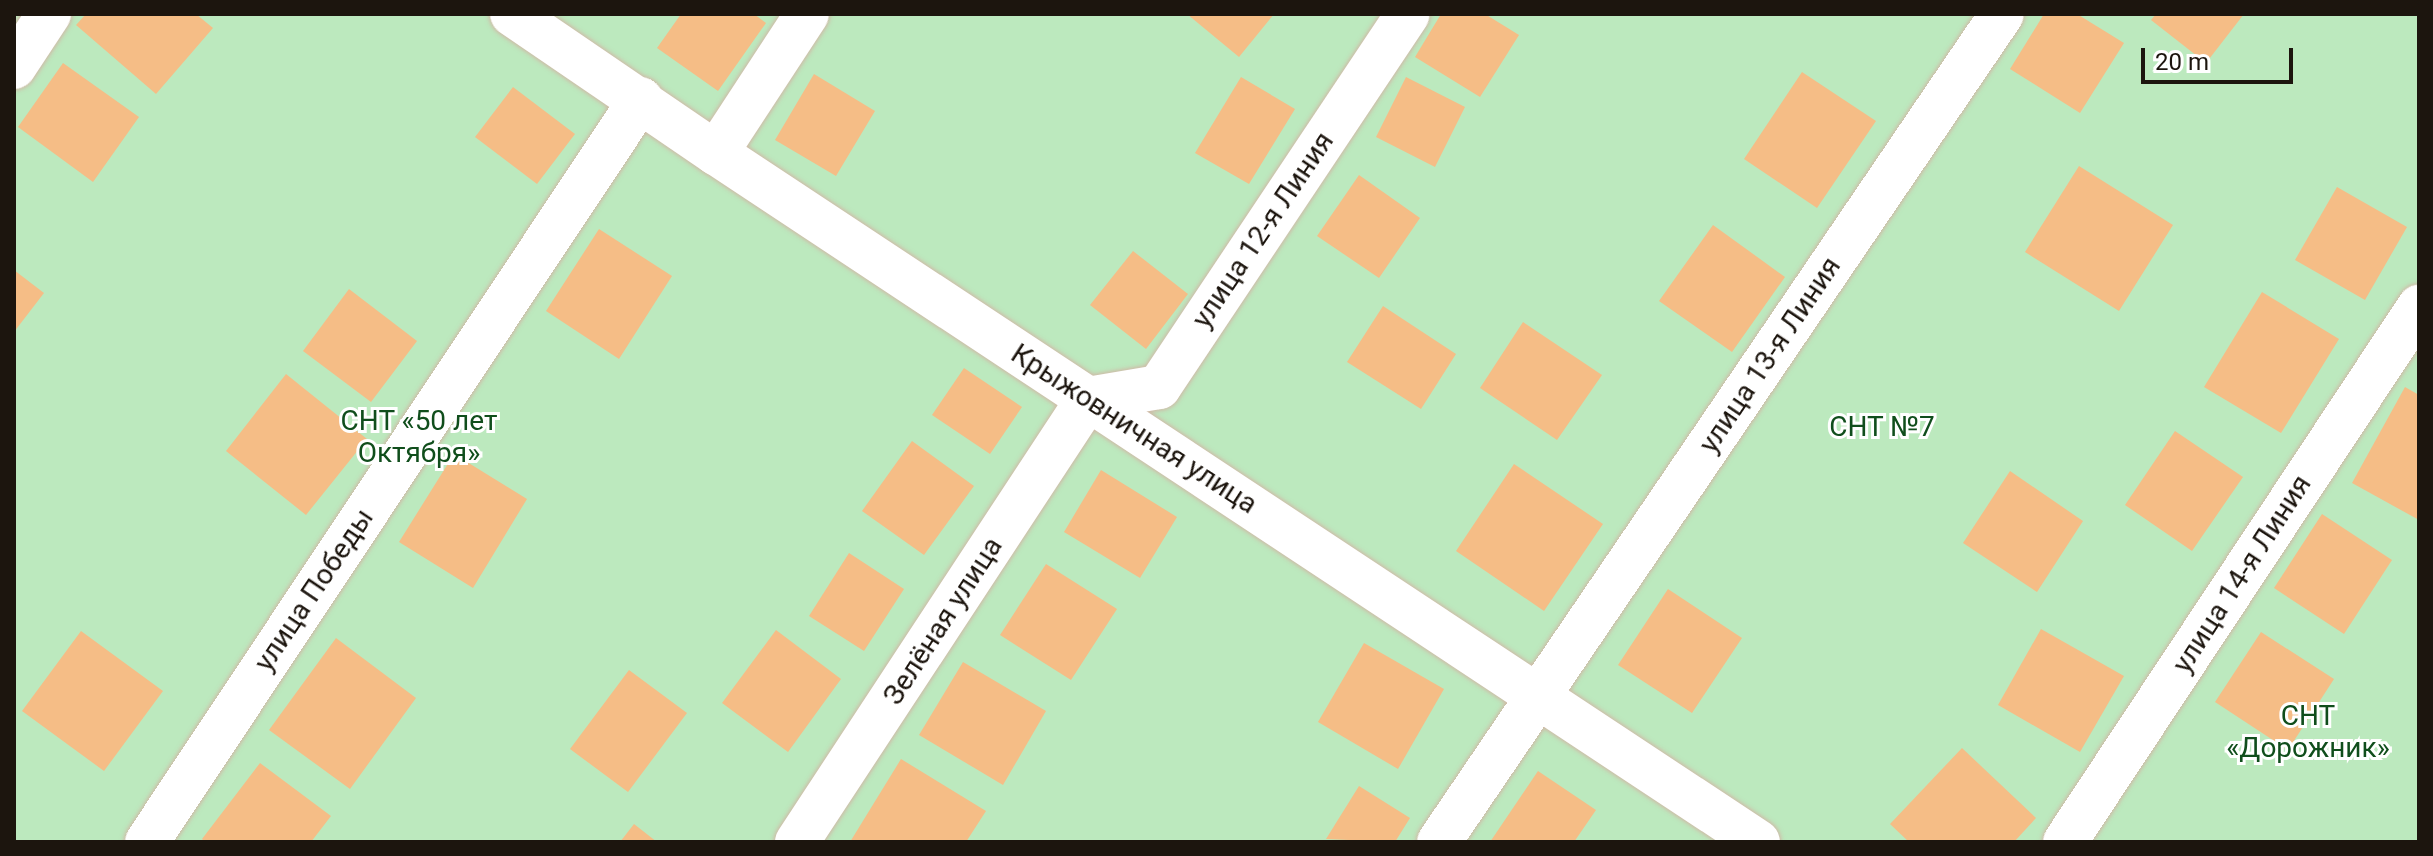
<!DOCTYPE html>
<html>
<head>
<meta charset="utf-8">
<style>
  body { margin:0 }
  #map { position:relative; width:2433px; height:856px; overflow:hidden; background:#fdf0e4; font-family:Roboto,sans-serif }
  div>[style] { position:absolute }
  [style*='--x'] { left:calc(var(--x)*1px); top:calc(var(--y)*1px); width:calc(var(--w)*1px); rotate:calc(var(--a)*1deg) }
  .green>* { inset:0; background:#bce9be }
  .building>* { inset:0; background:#f5bd86 }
  .roads { filter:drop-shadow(0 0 2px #cfbaa7) drop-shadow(0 0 2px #cfbaa7) }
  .minor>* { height:44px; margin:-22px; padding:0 22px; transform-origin:22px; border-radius:22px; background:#fff }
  span { translate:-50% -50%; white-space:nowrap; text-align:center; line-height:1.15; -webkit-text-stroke:6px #fff; paint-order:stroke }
  .street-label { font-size:28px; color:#1c150e }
  .park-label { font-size:28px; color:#104e1c }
  .frame { position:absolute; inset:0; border:16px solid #1c150e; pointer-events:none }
  .scale { position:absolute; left:2141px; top:48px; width:152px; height:36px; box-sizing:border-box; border:4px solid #1c150e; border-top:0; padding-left:10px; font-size:24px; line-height:28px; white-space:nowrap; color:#1c150e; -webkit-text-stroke:6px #fff; paint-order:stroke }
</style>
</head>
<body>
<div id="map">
  <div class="green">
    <div style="clip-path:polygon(14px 14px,2419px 14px,2419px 842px,14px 842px)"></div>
  </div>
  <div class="building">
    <div style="clip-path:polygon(86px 14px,196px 14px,213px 28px,156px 94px,76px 25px)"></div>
    <div style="clip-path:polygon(681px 14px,754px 14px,766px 23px,718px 91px,657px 48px)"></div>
    <div style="clip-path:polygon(1187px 14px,1274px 14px,1239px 57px)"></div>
    <div style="clip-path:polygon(1441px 14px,1485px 14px,1519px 35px,1480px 97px,1415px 57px)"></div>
    <div style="clip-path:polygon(2044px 14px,2077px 14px,2124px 43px,2080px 113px,2010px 69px)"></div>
    <div style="clip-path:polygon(2156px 14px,2244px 14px,2206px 63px,2151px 20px)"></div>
    <div style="clip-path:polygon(63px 63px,139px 117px,93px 182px,18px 127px)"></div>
    <div style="clip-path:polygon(1802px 72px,1876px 121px,1817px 208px,1744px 159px)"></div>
    <div style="clip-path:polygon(814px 74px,875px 111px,836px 176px,775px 140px)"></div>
    <div style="clip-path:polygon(1241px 77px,1295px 109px,1249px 184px,1195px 153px)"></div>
    <div style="clip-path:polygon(1406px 77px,1465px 107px,1435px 167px,1376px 137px)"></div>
    <div style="clip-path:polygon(513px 87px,575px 134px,537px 184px,475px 137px)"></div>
    <div style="clip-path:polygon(2079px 166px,2173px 225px,2119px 311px,2025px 252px)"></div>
    <div style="clip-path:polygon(1359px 175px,1420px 218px,1379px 278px,1317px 236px)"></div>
    <div style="clip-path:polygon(2337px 187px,2407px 227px,2365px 300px,2295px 260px)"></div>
    <div style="clip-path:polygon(1713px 225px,1785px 277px,1732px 352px,1659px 301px)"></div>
    <div style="clip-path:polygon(599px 229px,672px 276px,619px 359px,546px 311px)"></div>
    <div style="clip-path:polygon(1133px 251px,1188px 294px,1146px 349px,1090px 305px)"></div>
    <div style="clip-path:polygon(14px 270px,44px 293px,14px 332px)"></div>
    <div style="clip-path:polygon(349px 289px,417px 341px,371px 402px,303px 351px)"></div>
    <div style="clip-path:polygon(2262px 292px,2339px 339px,2281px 433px,2204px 387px)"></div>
    <div style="clip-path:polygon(1383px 306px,1456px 354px,1421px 409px,1347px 362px)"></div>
    <div style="clip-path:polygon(1523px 322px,1602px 375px,1557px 440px,1480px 388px)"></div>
    <div style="clip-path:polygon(964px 368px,1022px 407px,990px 454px,932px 415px)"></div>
    <div style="clip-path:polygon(286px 374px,367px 439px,306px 515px,226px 451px)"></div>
    <div style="clip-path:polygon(2405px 387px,2419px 395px,2419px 520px,2352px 483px)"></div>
    <div style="clip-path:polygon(2175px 431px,2243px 477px,2192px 551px,2125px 505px)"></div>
    <div style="clip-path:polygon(912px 441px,974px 486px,924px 555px,862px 511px)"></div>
    <div style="clip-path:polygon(454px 454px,527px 499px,473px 588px,399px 542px)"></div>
    <div style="clip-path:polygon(1514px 464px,1603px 524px,1544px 611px,1456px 551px)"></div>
    <div style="clip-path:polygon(1101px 470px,1177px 517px,1140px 578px,1064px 532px)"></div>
    <div style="clip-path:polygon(2010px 471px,2083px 521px,2037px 592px,1963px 543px)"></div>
    <div style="clip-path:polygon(2322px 514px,2392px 560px,2344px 634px,2274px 588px)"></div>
    <div style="clip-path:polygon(849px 553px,904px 589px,864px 651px,809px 616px)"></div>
    <div style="clip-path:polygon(1046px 564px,1117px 609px,1071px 680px,1000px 635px)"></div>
    <div style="clip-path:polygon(1668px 589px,1742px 638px,1692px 713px,1618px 665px)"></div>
    <div style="clip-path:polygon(2041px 629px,2124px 676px,2080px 752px,1998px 705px)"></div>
    <div style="clip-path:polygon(776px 630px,841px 679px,788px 752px,722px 703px)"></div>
    <div style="clip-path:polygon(81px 631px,163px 691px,104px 771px,22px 711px)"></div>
    <div style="clip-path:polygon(2261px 632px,2334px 679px,2288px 750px,2215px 702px)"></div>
    <div style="clip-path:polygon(336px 638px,416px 698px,350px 789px,269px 730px)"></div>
    <div style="clip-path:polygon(1364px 643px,1444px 689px,1398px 769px,1318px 722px)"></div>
    <div style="clip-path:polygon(963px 662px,1046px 711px,1003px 785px,919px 735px)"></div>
    <div style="clip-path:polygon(629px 670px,687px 713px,628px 792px,570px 749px)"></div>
    <div style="clip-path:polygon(1962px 748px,2036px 818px,2014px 842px,1909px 842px,1890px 824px)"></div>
    <div style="clip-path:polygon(901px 759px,986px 811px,966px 842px,850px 842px)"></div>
    <div style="clip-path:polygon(260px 763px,331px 816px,311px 842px,205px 842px,202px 839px)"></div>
    <div style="clip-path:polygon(1538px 771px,1596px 810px,1574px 842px,1490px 842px)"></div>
    <div style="clip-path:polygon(1359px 786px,1410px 818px,1395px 842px,1326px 839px)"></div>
    <div style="clip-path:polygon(634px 824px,657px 842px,620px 842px)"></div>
  </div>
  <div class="roads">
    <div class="minor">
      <div style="--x:512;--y:14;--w:247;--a:34.3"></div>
      <div style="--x:716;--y:153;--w:1249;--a:33.47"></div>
      <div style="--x:14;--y:67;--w:64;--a:-56.6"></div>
      <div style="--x:716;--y:153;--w:166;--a:-56.8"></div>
      <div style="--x:147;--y:842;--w:892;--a:-56.38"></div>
      <div style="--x:797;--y:842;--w:530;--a:-56.7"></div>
      <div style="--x:1088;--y:399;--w:72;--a:-9.6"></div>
      <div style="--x:1159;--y:387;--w:448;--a:-56.3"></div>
      <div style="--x:1439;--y:842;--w:1001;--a:-55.79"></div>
      <div style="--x:2065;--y:842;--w:642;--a:-56.51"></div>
    </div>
  </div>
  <div class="street-label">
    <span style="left:1263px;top:230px;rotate:-56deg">улица 12-я Линия</span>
    <span style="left:1770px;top:355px;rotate:-56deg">улица 13-я Линия</span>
    <span style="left:1134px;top:429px;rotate:33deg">Крыжовничная улица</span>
    <span style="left:2242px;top:574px;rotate:-57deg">улица 14-я Линия</span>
    <span style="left:314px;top:590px;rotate:-56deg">улица Победы</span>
    <span style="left:943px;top:621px;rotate:-57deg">Зелёная улица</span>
  </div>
  <div class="park-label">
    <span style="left:419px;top:437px">СНТ «50 лет<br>Октября»</span>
    <span style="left:1882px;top:427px">СНТ №7</span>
    <span style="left:2308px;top:732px">СНТ<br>«Дорожник»</span>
  </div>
  <div class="frame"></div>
  <div class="scale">20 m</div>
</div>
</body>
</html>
